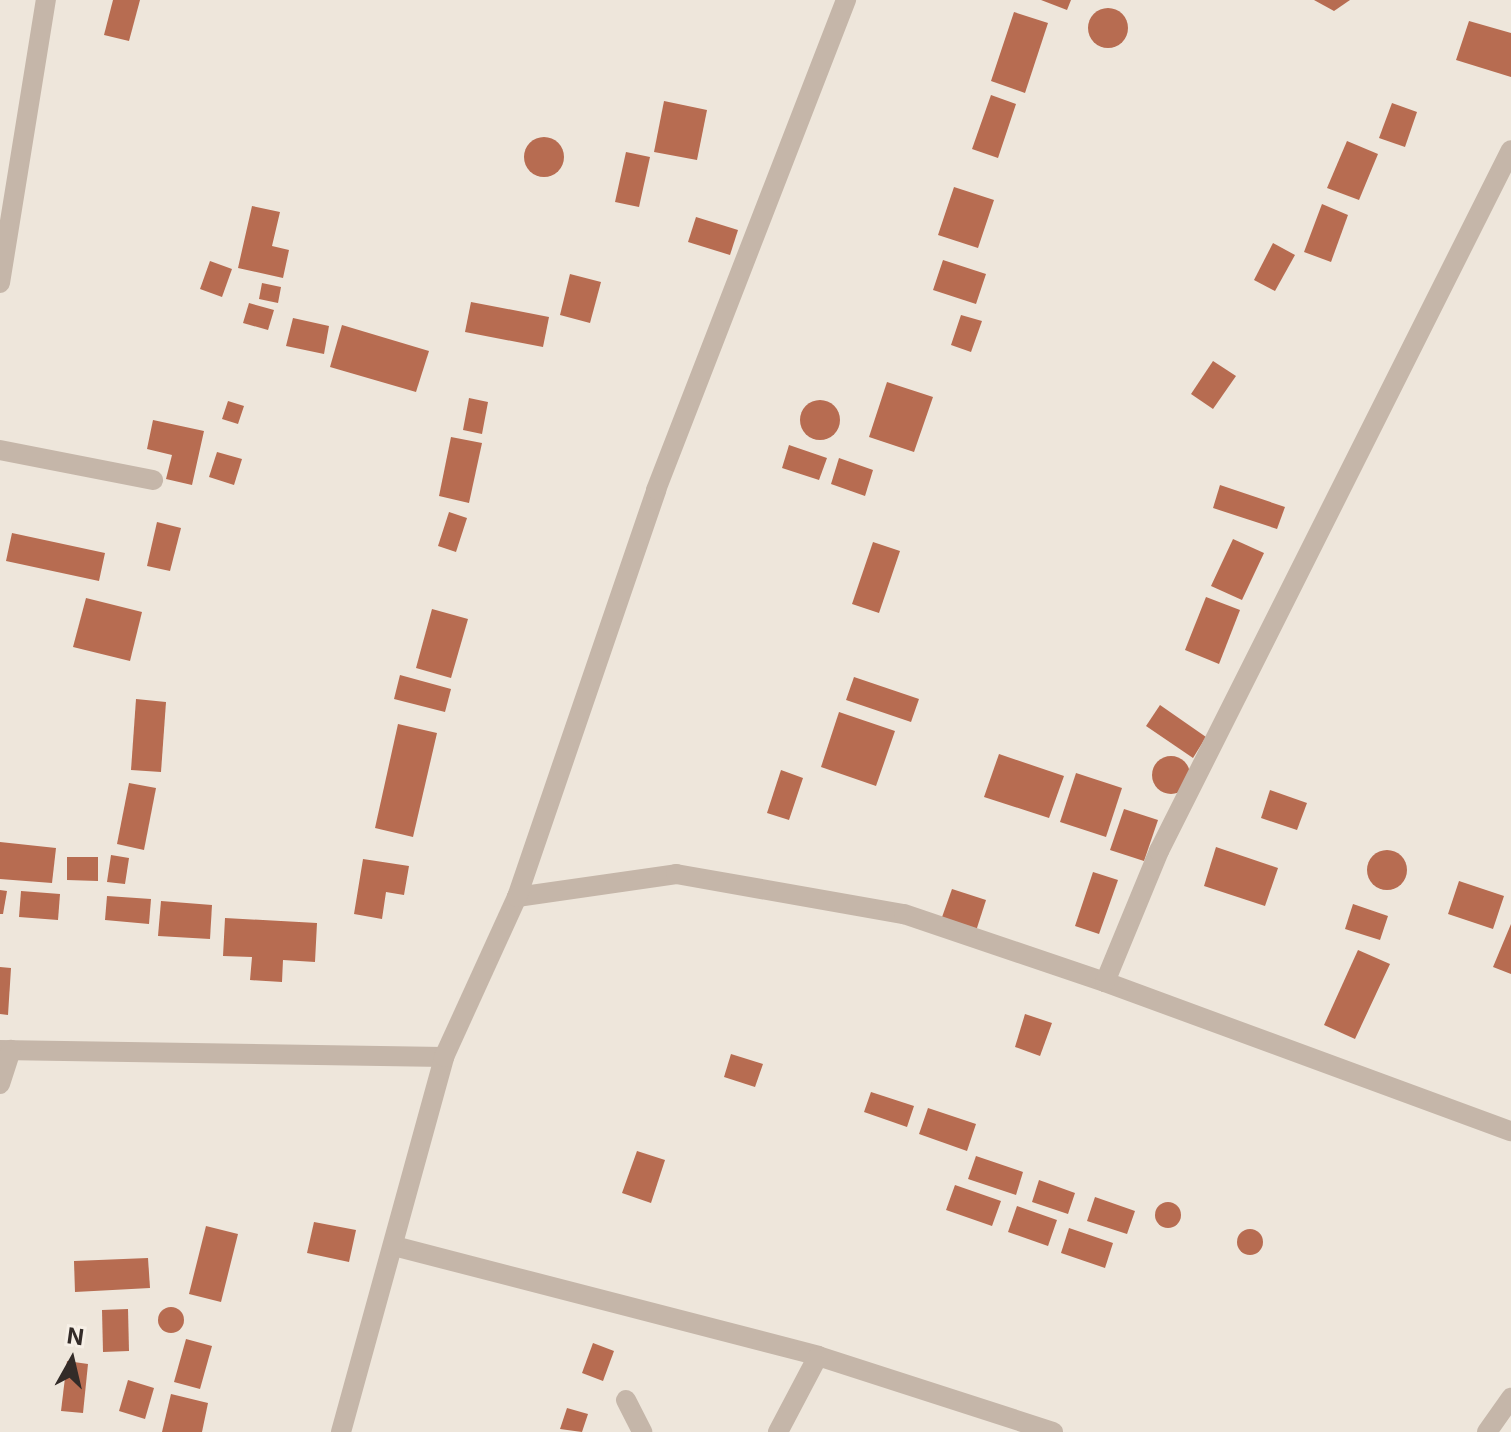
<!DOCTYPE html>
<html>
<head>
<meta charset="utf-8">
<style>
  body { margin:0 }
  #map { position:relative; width:1511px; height:1432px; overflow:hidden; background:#eee6db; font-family:Inter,sans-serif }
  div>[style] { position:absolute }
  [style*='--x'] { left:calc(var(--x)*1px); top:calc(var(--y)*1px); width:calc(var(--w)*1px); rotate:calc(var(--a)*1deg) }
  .building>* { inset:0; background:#b76c51 }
  .round { border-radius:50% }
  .minor>* { height:20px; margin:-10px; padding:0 10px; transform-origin:10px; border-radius:10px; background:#c5b6a9 }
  span { translate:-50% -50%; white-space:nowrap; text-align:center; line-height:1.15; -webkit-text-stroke:6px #f7f0e7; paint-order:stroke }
  .north { position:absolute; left:32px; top:1320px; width:80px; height:80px; -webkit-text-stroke:6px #f7f0e7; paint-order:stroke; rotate:8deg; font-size:22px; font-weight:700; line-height:32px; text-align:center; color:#332b28 }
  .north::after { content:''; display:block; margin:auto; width:28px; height:36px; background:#332b28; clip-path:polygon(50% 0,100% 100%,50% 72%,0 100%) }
</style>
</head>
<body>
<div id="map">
  <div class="building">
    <div style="clip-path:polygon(113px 0,140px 0,129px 41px,104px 35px)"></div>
    <div style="clip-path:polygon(1041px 0,1071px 0,1067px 10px)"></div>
    <div style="clip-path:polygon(1314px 0,1350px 0,1334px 11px)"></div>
    <div class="round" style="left:1088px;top:8px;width:40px;height:40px"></div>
    <div style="clip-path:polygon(1014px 12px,1048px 23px,1025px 93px,991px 81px)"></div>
    <div style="clip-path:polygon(1469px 21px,1511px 33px,1511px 77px,1456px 60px)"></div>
    <div style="clip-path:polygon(991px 95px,1016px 104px,998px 158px,972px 149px)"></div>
    <div style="clip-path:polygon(664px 101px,707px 110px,697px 160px,654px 152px)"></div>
    <div style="clip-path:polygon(1392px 103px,1417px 112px,1405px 147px,1379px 138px)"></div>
    <div class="round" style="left:524px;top:137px;width:40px;height:40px"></div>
    <div style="clip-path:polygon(1347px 141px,1378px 154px,1359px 200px,1327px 188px)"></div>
    <div style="clip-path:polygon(626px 152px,650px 157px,639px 207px,615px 202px)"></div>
    <div style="clip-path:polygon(954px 187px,994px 200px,978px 248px,938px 235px)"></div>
    <div style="clip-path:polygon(1322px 204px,1348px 215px,1331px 262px,1304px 252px)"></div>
    <div style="clip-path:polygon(252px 206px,280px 212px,272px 246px,289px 250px,283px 278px,238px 268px)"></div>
    <div style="clip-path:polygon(696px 217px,738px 230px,730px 255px,688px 242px)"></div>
    <div style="clip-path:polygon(1273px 243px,1295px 255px,1275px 291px,1254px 280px)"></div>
    <div style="clip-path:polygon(943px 260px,986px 274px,976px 304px,933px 290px)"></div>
    <div style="clip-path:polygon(210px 261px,232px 269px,222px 297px,200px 289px)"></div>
    <div style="clip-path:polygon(570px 274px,601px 282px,590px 323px,560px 315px)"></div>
    <div style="clip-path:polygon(262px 283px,281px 287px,278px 303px,259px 299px)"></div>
    <div style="clip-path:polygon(471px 302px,549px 317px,543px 347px,465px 332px)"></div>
    <div style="clip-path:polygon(249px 303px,274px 310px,268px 330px,243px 323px)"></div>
    <div style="clip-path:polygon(961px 315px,982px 321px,971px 352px,951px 345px)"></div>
    <div style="clip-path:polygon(293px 318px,329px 326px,324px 354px,286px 346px)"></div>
    <div style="clip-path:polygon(342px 325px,429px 351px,416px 392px,330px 367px)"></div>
    <div style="clip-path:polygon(1213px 361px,1236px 376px,1213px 409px,1191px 394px)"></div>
    <div style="clip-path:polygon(887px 382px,933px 397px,914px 452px,869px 437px)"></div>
    <div style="clip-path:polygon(469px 398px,488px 402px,482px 434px,463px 430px)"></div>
    <div class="round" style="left:800px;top:400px;width:40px;height:40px"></div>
    <div style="clip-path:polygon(228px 401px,244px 406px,238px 424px,222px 419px)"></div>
    <div style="clip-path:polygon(153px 420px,204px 431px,192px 485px,166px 479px,172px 455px,147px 449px)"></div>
    <div style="clip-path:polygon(451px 437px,482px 443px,469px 503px,439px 496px)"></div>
    <div style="clip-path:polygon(789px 445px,827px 458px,819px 480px,782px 468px)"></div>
    <div style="clip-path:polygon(217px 452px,242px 459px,234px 485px,209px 477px)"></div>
    <div style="clip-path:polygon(839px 458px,873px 470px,865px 496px,831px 484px)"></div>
    <div style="clip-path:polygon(1220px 485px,1285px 507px,1277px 529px,1213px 508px)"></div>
    <div style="clip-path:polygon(449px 512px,467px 518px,456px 552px,438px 546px)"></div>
    <div style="clip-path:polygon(157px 522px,181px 528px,170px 571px,147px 566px)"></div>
    <div style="clip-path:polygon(12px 533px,105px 553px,99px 581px,6px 561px)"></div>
    <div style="clip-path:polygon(1233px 539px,1264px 553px,1242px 600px,1211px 586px)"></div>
    <div style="clip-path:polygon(873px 542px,900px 551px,879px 613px,852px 604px)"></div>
    <div style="clip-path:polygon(1206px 597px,1240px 610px,1219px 664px,1185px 650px)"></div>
    <div style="clip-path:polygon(86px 598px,142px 612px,130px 661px,73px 647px)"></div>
    <div style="clip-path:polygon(432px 609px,468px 619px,451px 678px,416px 668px)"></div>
    <div style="clip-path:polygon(400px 675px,451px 689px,445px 712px,394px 699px)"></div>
    <div style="clip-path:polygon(854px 677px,919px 699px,911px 722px,846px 700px)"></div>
    <div style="clip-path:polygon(136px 699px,166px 702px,161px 772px,131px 770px)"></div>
    <div style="clip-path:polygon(1160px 705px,1206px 737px,1193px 758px,1146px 726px)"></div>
    <div style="clip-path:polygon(839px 712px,895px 731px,876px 786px,821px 767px)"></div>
    <div style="clip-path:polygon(398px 724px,437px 733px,413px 837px,375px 828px)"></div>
    <div style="clip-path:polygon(999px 754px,1064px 776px,1049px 818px,984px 797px)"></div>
    <div class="round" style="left:1152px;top:756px;width:38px;height:38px"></div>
    <div style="clip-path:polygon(781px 770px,803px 778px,789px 820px,767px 813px)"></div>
    <div style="clip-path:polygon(1076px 773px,1122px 788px,1106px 837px,1060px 822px)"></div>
    <div style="clip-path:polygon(129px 783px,156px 788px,144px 850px,117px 844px)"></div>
    <div style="clip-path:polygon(1270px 790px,1307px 803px,1297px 830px,1261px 818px)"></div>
    <div style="clip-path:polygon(1124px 809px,1158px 820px,1144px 861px,1110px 850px)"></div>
    <div style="clip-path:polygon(0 842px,56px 848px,52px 883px,0 879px)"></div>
    <div style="clip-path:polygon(1216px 847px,1278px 868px,1265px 906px,1204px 886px)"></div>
    <div class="round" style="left:1367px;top:850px;width:40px;height:40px"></div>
    <div style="clip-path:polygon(111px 855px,129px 858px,125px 884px,107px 882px)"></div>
    <div style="clip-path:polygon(67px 857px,98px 857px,98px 881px,67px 880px)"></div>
    <div style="clip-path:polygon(363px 859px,409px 866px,404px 895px,386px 892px,382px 919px,354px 914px)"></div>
    <div style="clip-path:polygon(1093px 872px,1118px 880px,1099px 934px,1075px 926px)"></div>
    <div style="clip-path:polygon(1459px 881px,1504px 896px,1493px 929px,1448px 914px)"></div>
    <div style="clip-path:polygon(952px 889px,986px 900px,976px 931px,941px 920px)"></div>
    <div style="clip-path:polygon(0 890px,7px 891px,3px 914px,0 914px)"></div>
    <div style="clip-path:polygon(21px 891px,60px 894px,58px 920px,19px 917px)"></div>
    <div style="clip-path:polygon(107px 896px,151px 899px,149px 924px,105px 920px)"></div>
    <div style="clip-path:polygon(161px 901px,212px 905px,210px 939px,158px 936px)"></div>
    <div style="clip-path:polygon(1353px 904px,1388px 916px,1380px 940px,1345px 929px)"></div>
    <div style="clip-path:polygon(225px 918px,317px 923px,315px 962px,283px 960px,282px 982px,250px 980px,252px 957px,223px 956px)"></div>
    <div style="clip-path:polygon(1511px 924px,1511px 974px,1493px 967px)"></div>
    <div style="clip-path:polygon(1358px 950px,1390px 964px,1355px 1039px,1324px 1025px)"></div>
    <div style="clip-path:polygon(0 967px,11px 968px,8px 1015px,0 1014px)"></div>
    <div style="clip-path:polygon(1025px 1014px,1052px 1023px,1040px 1056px,1015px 1047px)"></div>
    <div style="clip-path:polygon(731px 1054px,763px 1064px,755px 1087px,724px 1077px)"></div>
    <div style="clip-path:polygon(871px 1092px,914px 1106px,907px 1127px,864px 1112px)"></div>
    <div style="clip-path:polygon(928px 1108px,976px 1124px,967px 1151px,919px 1134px)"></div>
    <div style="clip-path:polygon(637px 1151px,665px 1160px,651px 1203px,622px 1193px)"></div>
    <div style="clip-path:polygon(976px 1156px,1023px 1172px,1016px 1195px,968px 1179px)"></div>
    <div style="clip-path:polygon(1039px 1180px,1075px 1193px,1068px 1214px,1032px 1202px)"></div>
    <div style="clip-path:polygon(955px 1185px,1001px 1201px,992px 1226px,946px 1210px)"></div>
    <div style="clip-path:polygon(1095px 1197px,1135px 1211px,1127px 1234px,1087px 1221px)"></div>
    <div class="round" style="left:1155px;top:1202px;width:26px;height:26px"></div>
    <div style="clip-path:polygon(1017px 1206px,1057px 1220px,1048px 1246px,1008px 1232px)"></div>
    <div style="clip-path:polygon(314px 1222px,356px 1230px,349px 1262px,307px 1253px)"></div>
    <div style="clip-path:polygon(206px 1226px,238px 1234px,221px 1302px,189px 1294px)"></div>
    <div style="clip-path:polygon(1069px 1228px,1113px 1243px,1105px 1268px,1061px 1253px)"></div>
    <div class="round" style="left:1237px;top:1229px;width:26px;height:26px"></div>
    <div style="clip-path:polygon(148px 1258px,150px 1288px,75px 1292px,74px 1261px)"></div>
    <div class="round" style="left:158px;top:1307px;width:26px;height:26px"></div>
    <div style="clip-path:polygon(128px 1309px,129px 1351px,103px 1352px,102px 1310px)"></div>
    <div style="clip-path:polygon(186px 1339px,212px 1346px,200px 1389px,174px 1382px)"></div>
    <div style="clip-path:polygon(593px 1343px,614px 1351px,603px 1381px,582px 1373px)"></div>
    <div style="clip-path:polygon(67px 1361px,88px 1364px,83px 1413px,61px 1411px)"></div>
    <div style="clip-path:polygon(128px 1380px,154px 1388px,145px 1419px,119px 1411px)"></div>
    <div style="clip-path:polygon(171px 1394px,208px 1403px,202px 1432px,162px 1432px)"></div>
    <div style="clip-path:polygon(567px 1408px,588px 1414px,582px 1432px,560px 1429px)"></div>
  </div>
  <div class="minor">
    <div style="--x:0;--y:283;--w:287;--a:-80.8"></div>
    <div style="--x:0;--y:450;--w:156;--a:11.1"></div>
    <div style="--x:517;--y:897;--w:161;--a:-8.2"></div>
    <div style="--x:676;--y:874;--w:231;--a:10"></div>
    <div style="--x:904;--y:914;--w:212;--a:18.7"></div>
    <div style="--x:1105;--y:982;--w:432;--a:20.2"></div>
    <div style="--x:1105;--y:982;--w:142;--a:-67.6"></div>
    <div style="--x:1159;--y:851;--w:784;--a:-63.34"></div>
    <div style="--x:0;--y:1050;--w:444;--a:0.9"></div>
    <div style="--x:0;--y:1084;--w:36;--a:-72"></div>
    <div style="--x:394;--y:1246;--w:438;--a:14.5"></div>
    <div style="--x:818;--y:1356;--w:247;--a:17.9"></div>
    <div style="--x:626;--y:1400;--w:36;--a:63"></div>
    <div style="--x:341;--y:1432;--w:389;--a:-74.6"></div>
    <div style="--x:444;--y:1057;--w:176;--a:-65.5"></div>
    <div style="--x:517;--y:897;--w:430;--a:-71.1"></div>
    <div style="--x:656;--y:490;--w:526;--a:-68.81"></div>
    <div style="--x:778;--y:1432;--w:86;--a:-62.2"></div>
    <div style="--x:1487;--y:1432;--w:42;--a:-54.8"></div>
  </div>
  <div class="north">N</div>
</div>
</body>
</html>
